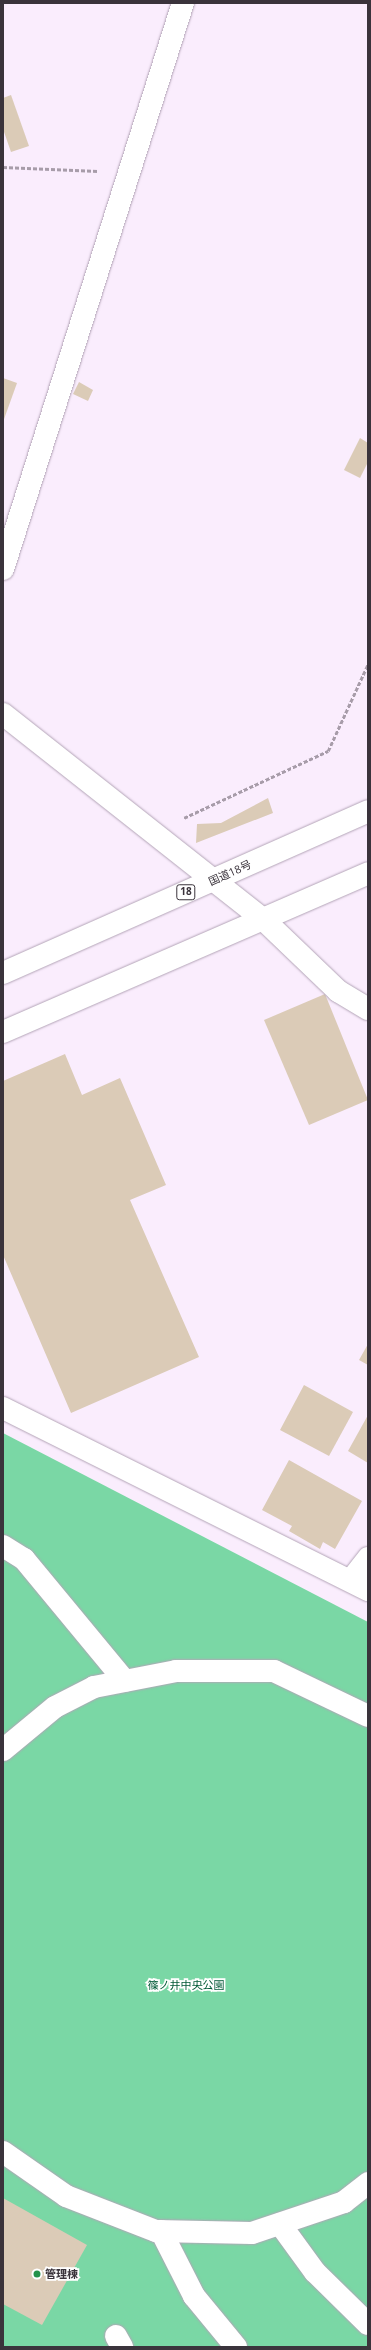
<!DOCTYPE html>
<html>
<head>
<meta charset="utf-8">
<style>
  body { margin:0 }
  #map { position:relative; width:371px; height:2350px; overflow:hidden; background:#faedfd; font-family:"Open Sans","Noto Sans JP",sans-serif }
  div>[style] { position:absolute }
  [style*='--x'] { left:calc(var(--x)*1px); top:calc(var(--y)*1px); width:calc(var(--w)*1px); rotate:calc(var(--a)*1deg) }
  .green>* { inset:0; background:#7ad7a5 }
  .building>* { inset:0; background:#dbcbb7 }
  .path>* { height:2.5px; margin-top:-1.25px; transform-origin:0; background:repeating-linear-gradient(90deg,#a79ca9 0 4px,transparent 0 6px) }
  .roads { filter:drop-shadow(0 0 1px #b3a4b7) drop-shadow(0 0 1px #b3a4b7) }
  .minor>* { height:22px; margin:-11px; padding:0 11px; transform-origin:11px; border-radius:11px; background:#fff }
  .highway>* { height:22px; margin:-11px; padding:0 11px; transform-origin:11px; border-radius:11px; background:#fff }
  .dots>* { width:11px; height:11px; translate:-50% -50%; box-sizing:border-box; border:2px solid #fff; border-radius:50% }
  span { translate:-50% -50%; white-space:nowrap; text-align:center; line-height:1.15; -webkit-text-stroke:3.5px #fff; paint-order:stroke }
  .shield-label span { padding:1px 3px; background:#fff; border:1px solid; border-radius:3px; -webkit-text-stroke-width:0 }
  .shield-label { font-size:10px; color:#3a333b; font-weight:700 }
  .street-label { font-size:11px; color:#3a333b }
  .park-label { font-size:11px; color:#005936 }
  .poi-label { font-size:11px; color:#3a333b; font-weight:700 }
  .left { translate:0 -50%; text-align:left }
  .frame { position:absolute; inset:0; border:4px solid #3a333b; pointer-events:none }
</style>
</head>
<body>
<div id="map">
  <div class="green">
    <div style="clip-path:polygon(3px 1433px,368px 1622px,368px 2347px,3px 2347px)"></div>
  </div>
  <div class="building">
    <div style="clip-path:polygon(11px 95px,29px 146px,11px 152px,3px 129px,3px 98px)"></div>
    <div style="clip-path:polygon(3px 378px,17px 383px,3px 422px)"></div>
    <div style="clip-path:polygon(79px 382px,93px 390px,88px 401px,73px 394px)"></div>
    <div style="clip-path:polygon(360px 438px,368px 443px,368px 462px,360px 478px,344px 470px)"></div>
    <div style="clip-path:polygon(268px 798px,273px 813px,196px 843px,197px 824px,221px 823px)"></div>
    <div style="clip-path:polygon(325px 994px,368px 1100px,309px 1125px,264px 1020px)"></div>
    <div style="clip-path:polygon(65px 1054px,82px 1095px,120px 1078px,166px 1185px,130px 1200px,199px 1357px,71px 1413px,3px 1255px,3px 1081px)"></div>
    <div style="clip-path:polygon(368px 1344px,368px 1365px,359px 1360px)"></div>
    <div style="clip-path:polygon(304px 1385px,353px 1412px,329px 1456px,280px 1430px)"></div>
    <div style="clip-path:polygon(368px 1415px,368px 1463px,348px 1451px)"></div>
    <div style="clip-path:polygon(289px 1460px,362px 1501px,335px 1549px,323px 1542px,320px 1549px,289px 1531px,292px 1526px,262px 1510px)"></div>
    <div style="clip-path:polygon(3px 2198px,87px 2245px,42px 2325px,3px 2304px)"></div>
  </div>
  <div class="path">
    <div style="--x:3;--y:167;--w:95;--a:2.4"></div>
    <div style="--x:184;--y:818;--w:159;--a:-25"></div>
    <div style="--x:328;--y:751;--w:96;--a:-65.3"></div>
  </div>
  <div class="roads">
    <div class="minor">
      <div style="--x:3;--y:569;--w:594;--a:-72.36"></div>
      <div style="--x:3;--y:714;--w:333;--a:38.3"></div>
      <div style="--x:264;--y:920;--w:103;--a:43.8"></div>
      <div style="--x:338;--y:991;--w:35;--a:31"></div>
      <div style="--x:3;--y:1408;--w:408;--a:26.5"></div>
      <div style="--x:3;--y:1546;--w:25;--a:32"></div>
      <div style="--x:24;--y:1559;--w:158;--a:50.4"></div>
      <div style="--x:351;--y:1580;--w:28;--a:-52"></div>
      <div style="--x:3;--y:1750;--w:67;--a:-39.6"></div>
      <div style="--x:55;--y:1707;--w:44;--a:-27.1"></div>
      <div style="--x:94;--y:1687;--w:84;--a:-11"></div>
      <div style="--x:176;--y:1671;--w:98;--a:0"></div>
      <div style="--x:274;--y:1671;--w:104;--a:25.6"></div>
      <div style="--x:3;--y:2152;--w:77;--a:34.9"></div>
      <div style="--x:66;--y:2196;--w:97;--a:21.3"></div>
      <div style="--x:156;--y:2231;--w:96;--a:1.2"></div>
      <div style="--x:252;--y:2233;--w:97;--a:-18.6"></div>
      <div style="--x:344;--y:2202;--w:31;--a:-38"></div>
      <div style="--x:280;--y:2224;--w:59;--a:53.9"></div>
      <div style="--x:315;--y:2272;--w:74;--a:44.5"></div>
      <div style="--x:161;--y:2231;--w:73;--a:63.1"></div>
      <div style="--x:194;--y:2296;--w:66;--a:50.5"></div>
      <div style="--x:116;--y:2336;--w:13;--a:61"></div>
    </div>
    <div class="highway">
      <div style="--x:3;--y:973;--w:399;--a:-23.9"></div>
      <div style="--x:3;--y:1032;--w:398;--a:-23.5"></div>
    </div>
  </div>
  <div class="dots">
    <div style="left:37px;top:2274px;background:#24924b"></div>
  </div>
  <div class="shield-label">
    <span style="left:186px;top:892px">18</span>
  </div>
  <div class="street-label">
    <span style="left:230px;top:873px;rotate:-24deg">国道18号</span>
  </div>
  <div class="park-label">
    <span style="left:186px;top:1985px">篠ノ井中央公園</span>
  </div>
  <div class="poi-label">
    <span class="left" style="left:45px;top:2274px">管理棟</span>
  </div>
  <div class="frame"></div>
</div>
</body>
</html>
